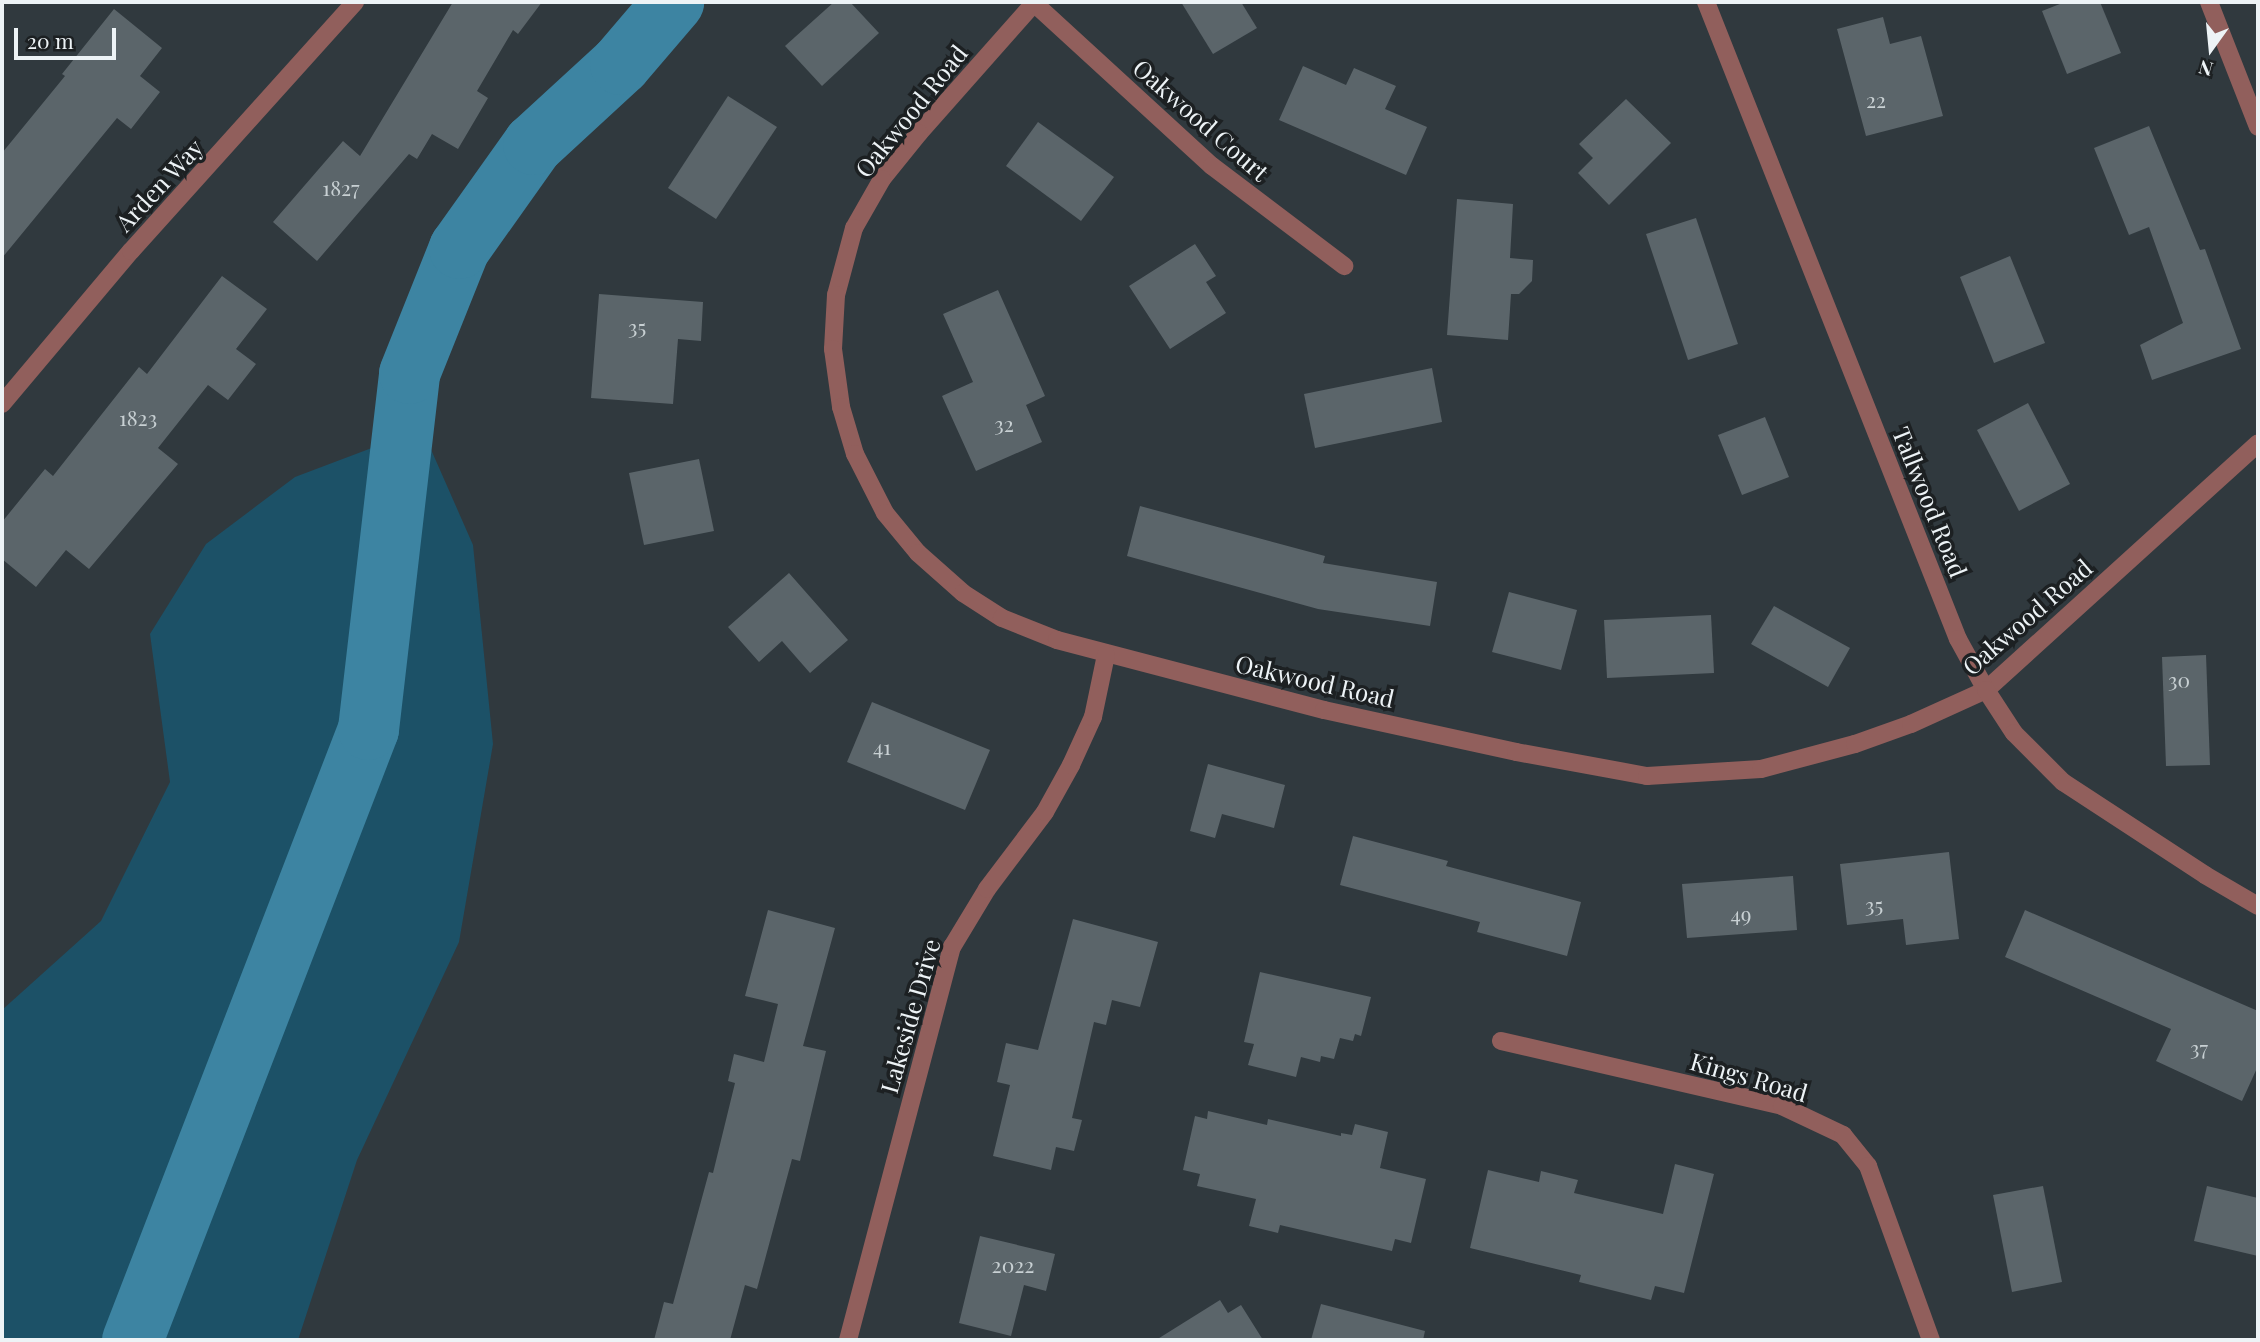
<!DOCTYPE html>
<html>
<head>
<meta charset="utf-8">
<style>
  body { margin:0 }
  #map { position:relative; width:2260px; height:1342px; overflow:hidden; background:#30393e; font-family:"Playfair Display",serif }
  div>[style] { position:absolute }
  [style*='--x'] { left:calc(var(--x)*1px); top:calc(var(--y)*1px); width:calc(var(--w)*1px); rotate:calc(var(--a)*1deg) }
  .green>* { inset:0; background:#1c5167 }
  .river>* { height:61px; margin:-30.5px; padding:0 30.5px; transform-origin:30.5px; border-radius:30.5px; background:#3d84a2 }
  .building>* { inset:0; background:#5b656a }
  .minor>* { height:18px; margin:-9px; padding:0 9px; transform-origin:9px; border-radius:9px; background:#915f5c }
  span { translate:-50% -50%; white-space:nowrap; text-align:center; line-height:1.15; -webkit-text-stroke:7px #1c2022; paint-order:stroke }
  .number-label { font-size:21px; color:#c8d0d3 }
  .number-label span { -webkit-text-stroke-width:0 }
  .street-label { font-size:24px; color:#edf3f6 }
  .frame { position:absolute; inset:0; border:4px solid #edf3f6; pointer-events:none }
  .north { position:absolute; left:2176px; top:14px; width:70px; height:70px; -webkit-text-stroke:5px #1c2022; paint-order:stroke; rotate:195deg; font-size:19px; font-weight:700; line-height:28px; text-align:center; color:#edf3f6 }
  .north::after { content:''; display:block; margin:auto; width:24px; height:32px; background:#edf3f6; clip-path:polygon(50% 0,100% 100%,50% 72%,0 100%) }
  .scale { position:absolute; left:14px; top:28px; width:102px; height:32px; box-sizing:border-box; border:4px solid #edf3f6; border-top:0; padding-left:9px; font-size:21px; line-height:24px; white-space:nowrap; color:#edf3f6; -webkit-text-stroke:5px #1c2022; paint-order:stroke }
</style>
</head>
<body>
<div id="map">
  <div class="green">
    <div style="clip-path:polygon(422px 429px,473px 545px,493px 744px,459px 942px,357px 1160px,298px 1340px,2px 1340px,2px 1010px,101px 921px,170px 782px,150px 634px,206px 544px,295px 477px)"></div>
  </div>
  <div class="river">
    <div style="--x:132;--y:1340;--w:655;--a:-68.88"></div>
    <div style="--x:368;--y:729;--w:358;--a:-83.4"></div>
    <div style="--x:409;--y:373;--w:135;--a:-68.2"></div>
    <div style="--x:459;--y:248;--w:128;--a:-54.6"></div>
    <div style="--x:533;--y:144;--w:118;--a:-42.6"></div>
    <div style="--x:620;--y:64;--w:82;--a:-49.5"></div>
  </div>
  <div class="building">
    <div style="clip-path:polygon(453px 2px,542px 2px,518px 34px,513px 30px,477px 91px,488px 98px,458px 149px,432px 134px,417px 159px,409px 154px,317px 261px,273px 222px,343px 141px,360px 156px)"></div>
    <div style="clip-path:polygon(834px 2px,850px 2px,879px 33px,822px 86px,785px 46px)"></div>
    <div style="clip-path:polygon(1181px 2px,1241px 2px,1257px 28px,1213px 54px)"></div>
    <div style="clip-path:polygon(2065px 2px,2100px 2px,2121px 53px,2067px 74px,2042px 11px)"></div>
    <div style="clip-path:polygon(114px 9px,162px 48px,140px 76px,160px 92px,131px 129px,117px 118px,2px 258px,2px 153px,65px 76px,62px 74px)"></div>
    <div style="clip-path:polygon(1883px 17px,1890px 44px,1921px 36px,1943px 116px,1866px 136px,1837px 29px)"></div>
    <div style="clip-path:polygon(1303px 66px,1346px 85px,1354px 68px,1396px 86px,1385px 109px,1427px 127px,1406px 175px,1279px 120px)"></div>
    <div style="clip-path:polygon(728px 96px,777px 127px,716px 219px,668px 188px)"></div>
    <div style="clip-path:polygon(1626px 99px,1671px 143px,1609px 205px,1578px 173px,1593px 158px,1579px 144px)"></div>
    <div style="clip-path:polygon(1038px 122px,1114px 177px,1081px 221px,1006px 166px)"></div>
    <div style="clip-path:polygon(2149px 126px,2200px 250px,2205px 249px,2241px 349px,2152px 380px,2140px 345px,2183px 323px,2149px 227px,2129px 235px,2094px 148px)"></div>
    <div style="clip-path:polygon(1457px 199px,1513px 204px,1510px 258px,1533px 260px,1532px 281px,1519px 294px,1511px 294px,1508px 340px,1447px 335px)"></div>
    <div style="clip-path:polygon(1696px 218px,1738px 344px,1688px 360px,1646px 234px)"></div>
    <div style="clip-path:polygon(1195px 244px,1216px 276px,1206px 282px,1226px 313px,1170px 349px,1129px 286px)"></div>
    <div style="clip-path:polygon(2010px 256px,2045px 343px,1994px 363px,1960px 277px)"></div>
    <div style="clip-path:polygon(222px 276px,267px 309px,236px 349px,256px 364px,228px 400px,208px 385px,158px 448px,178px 464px,89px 569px,66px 550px,36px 587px,2px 559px,2px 522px,45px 469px,53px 476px,139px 367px,147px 374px)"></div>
    <div style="clip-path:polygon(998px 290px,1045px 396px,1026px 405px,1042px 442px,976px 471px,942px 396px,973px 382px,943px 314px)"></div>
    <div style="clip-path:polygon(599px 294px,703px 302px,701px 341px,678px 339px,673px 404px,591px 398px)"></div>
    <div style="clip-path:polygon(1432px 368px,1442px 422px,1315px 448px,1304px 394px)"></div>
    <div style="clip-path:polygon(2028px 403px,2070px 484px,2019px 511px,1977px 430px)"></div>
    <div style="clip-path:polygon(1765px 417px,1789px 477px,1742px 495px,1718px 435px)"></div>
    <div style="clip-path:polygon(699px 459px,714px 531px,644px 545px,629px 473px)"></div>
    <div style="clip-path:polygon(1140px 506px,1325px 556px,1323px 563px,1437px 582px,1430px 626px,1318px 609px,1127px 556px)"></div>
    <div style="clip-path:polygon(789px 573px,848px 640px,810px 673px,782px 641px,759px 662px,728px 627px)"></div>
    <div style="clip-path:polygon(1509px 592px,1577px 610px,1561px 670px,1492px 652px)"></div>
    <div style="clip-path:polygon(1774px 606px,1850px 648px,1828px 687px,1751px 644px)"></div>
    <div style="clip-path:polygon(1711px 615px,1714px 673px,1607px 678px,1604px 620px)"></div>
    <div style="clip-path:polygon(2206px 655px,2210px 765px,2166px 766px,2162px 657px)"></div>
    <div style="clip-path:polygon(872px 702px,990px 750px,965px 810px,847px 762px)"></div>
    <div style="clip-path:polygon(1208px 764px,1285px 785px,1274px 828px,1222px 814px,1215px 838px,1190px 831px)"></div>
    <div style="clip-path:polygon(1353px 836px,1448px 861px,1446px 866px,1581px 902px,1567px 956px,1477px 932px,1480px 922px,1340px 885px)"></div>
    <div style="clip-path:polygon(1949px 852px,1959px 939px,1906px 945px,1903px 919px,1847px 925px,1840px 864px)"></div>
    <div style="clip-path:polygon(1793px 876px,1797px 930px,1687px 938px,1682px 884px)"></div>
    <div style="clip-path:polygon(768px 910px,835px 928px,803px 1046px,826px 1051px,800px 1161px,792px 1159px,757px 1289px,745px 1285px,730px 1340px,654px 1340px,664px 1302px,673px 1304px,709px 1172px,713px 1173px,735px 1083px,728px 1081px,734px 1054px,764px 1062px,778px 1004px,745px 996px)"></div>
    <div style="clip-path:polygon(2025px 910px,2258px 1011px,2258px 1066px,2242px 1101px,2156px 1061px,2171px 1029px,2005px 957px)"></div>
    <div style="clip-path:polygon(1073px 919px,1158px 942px,1140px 1007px,1112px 1000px,1106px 1025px,1094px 1022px,1072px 1118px,1082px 1120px,1074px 1151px,1056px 1147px,1051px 1170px,993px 1156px,1010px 1085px,997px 1082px,1006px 1043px,1038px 1050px)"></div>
    <div style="clip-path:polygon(1260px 972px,1371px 997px,1361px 1036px,1355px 1034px,1353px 1041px,1340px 1038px,1334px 1059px,1321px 1056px,1320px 1062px,1301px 1057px,1296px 1077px,1248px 1065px,1254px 1044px,1244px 1042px)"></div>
    <div style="clip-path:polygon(1208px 1111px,1267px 1125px,1268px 1119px,1341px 1136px,1341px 1133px,1352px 1135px,1355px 1124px,1388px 1132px,1380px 1168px,1426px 1179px,1411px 1243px,1395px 1239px,1392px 1251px,1280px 1225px,1278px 1233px,1249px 1226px,1256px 1199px,1197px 1186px,1200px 1174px,1183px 1170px,1195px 1116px,1207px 1119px)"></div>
    <div style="clip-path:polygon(1675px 1164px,1714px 1174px,1684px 1293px,1655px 1286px,1651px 1300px,1579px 1282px,1581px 1275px,1470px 1248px,1488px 1170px,1539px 1182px,1541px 1171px,1578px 1180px,1574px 1193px,1663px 1214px)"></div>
    <div style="clip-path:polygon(2043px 1186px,2062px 1282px,2012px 1292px,1993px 1195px)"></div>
    <div style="clip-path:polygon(2207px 1186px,2258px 1198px,2258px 1256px,2194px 1241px)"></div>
    <div style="clip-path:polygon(980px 1236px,1055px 1254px,1046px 1291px,1024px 1285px,1011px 1336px,959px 1323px)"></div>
    <div style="clip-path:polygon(1220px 1300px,1228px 1313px,1241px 1305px,1263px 1340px,1156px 1340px)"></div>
    <div style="clip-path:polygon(1321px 1304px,1425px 1331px,1423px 1340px,1311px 1340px)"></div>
  </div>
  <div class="minor">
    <div style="--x:1035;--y:2;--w:175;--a:131.5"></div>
    <div style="--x:919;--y:133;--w:59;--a:128.8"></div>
    <div style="--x:882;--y:179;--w:56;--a:119.7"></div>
    <div style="--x:854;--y:228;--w:69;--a:105"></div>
    <div style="--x:836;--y:295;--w:54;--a:93.2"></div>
    <div style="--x:833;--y:349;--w:59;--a:82.1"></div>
    <div style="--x:841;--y:407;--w:49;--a:73.4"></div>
    <div style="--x:855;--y:454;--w:66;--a:63"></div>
    <div style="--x:885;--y:513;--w:52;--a:50.5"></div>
    <div style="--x:918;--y:553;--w:60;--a:41.6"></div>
    <div style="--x:963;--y:593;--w:46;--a:32.7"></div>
    <div style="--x:1002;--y:618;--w:59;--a:21.8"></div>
    <div style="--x:1057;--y:640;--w:276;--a:14.7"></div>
    <div style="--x:1324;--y:710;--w:197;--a:12.3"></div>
    <div style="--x:1516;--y:752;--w:133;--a:10.4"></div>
    <div style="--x:1647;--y:776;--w:114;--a:-3.5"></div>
    <div style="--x:1761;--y:769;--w:97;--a:-14.9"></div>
    <div style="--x:1855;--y:744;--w:59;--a:-19.7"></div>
    <div style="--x:1911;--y:724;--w:82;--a:-24.4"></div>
    <div style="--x:1986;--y:690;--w:367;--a:-42.2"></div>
    <div style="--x:1706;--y:2;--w:685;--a:68.42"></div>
    <div style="--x:1958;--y:639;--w:58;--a:61.2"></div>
    <div style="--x:1986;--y:690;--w:51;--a:56.9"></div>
    <div style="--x:2014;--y:733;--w:69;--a:45"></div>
    <div style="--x:2063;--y:782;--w:170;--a:33.2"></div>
    <div style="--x:2205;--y:875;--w:61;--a:30.3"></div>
    <div style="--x:2209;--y:2;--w:134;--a:68.6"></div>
    <div style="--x:1034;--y:3;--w:241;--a:42.5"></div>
    <div style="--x:1212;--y:166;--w:166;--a:37.1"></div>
    <div style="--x:2;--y:404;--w:200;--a:-49.9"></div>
    <div style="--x:131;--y:251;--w:335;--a:-48"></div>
    <div style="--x:1501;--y:1041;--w:288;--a:13"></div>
    <div style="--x:1782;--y:1106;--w:68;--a:25.4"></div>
    <div style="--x:1843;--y:1135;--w:40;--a:51"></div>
    <div style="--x:1868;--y:1166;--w:185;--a:70.1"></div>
    <div style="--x:848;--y:1340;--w:407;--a:-75.2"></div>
    <div style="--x:952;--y:947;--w:68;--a:-58.9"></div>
    <div style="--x:987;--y:889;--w:96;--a:-53"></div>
    <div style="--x:1045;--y:812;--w:54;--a:-61"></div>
    <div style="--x:1071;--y:765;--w:53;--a:-65.4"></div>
    <div style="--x:1093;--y:717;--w:63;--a:-78.2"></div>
  </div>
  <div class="number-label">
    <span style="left:1876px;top:99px">22</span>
    <span style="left:341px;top:187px">1827</span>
    <span style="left:637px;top:326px">35</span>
    <span style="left:138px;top:417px">1823</span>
    <span style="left:1004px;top:423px">32</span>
    <span style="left:2179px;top:679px">30</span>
    <span style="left:882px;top:746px">41</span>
    <span style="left:1874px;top:904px">35</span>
    <span style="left:1741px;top:913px">49</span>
    <span style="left:2199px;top:1047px">37</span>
    <span style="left:1013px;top:1264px">2022</span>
  </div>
  <div class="street-label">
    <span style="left:911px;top:111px;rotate:-51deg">Oakwood Road</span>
    <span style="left:1201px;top:120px;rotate:41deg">Oakwood Court</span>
    <span style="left:159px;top:185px;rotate:-47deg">Arden Way</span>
    <span style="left:1930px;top:502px;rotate:68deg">Tallwood Road</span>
    <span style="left:2027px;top:617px;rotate:-41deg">Oakwood Road</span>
    <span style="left:1315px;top:681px;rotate:13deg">Oakwood Road</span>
    <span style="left:910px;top:1016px;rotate:-74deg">Lakeside Drive</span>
    <span style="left:1749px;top:1077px;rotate:16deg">Kings Road</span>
  </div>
  <div class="frame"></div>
  <div class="north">N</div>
  <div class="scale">20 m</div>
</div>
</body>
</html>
